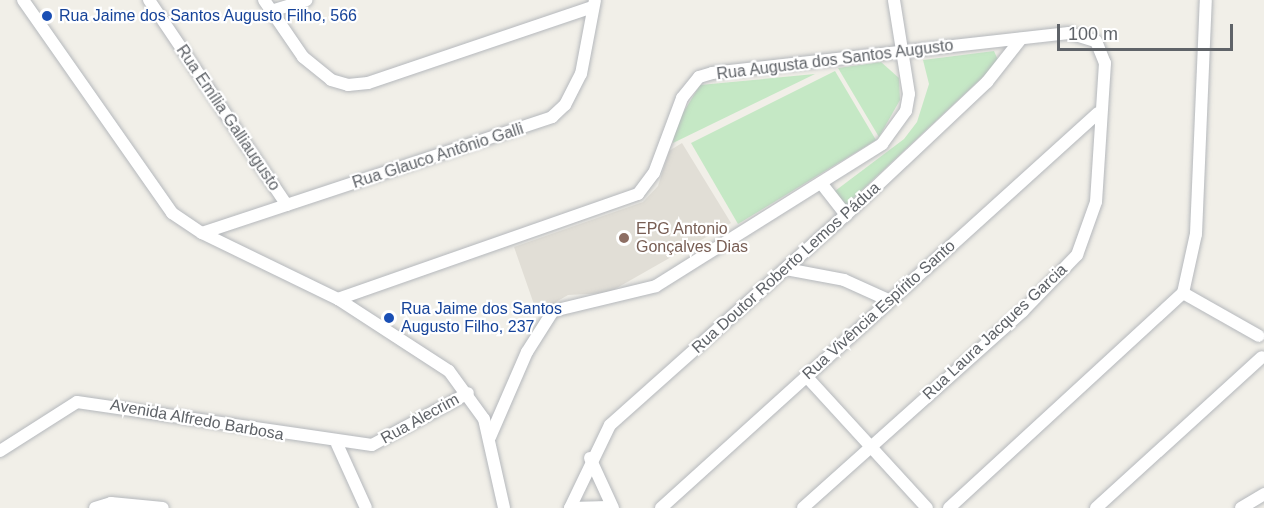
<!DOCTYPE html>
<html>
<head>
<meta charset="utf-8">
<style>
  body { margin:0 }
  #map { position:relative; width:1264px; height:508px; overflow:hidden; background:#f1efe8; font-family:Helvetica,sans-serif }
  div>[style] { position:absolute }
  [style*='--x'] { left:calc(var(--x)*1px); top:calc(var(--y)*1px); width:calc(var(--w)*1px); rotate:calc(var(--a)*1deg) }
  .education>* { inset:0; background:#e1ded6 }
  .green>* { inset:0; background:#c5e8c5 }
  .roads { filter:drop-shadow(0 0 2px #b5b8bc) drop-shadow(0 0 2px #b5b8bc) }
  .street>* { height:12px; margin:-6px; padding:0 6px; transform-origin:6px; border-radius:6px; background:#fff }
  .dots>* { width:16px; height:16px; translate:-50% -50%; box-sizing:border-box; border:3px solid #fff; border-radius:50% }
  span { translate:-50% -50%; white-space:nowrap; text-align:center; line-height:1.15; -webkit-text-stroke:4.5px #fff; paint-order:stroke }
  .transit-label { font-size:16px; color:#164399 }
  .left { translate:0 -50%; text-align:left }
  .street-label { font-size:16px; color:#5f6368 }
  .education-label { font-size:16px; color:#785e54 }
  .scale { position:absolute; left:1057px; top:24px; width:176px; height:27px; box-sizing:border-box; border:3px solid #5f6368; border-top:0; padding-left:8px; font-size:18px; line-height:21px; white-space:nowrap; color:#5f6368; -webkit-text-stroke:4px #fff; paint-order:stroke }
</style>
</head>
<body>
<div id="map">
  <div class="education">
    <div style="clip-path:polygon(682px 143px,731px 223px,608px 293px,568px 295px,537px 313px,514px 247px,643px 202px,658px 186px,669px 151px)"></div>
  </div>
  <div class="green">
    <div style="clip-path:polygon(994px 51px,998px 60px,989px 71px,846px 205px,835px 191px,904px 139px,917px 122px,929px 84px,923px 60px)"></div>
    <div style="clip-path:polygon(881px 62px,899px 78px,900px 100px,879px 137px,838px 68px)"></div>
    <div style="clip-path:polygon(835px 71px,876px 140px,738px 224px,691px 143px)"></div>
    <div style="clip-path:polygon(815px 74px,673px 143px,675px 126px,700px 85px)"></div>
  </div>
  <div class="roads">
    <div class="street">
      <div style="--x:23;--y:0;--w:260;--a:55"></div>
      <div style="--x:172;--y:213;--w:36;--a:34"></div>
      <div style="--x:202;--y:233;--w:151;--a:25.9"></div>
      <div style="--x:338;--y:299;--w:132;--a:33"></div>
      <div style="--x:449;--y:371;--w:59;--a:53.9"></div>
      <div style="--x:484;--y:419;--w:91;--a:77.3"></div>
      <div style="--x:149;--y:0;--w:247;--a:56.1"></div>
      <div style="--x:264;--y:0;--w:69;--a:55.6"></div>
      <div style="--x:303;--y:57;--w:36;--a:39"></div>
      <div style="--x:331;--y:80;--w:18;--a:16"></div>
      <div style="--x:348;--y:85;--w:20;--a:-6"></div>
      <div style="--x:368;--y:83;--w:237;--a:-18.7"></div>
      <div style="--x:271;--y:11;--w:37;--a:-17"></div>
      <div style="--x:821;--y:183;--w:41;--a:52"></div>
      <div style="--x:202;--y:233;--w:369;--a:-18.3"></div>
      <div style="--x:552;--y:117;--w:18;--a:-43"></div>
      <div style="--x:565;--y:105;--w:35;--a:-63"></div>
      <div style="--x:581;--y:74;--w:75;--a:-79.3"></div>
      <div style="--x:786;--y:269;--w:59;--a:10.7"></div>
      <div style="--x:844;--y:280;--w:48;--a:24.4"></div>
      <div style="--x:1183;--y:293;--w:87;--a:29.5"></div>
      <div style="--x:338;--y:299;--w:318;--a:-19.3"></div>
      <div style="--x:638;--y:194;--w:26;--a:-53"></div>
      <div style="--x:654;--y:173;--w:80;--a:-69.5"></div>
      <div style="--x:682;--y:98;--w:27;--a:-51"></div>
      <div style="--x:699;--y:77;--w:14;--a:-17"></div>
      <div style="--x:712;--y:73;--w:359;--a:-6.4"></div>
      <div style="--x:1069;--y:33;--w:28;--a:17"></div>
      <div style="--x:1096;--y:41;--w:24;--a:68"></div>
      <div style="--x:1105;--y:63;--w:139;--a:93.7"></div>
      <div style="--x:1096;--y:202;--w:56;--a:109.7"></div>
      <div style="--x:1077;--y:255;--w:78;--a:134"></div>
      <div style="--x:1023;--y:311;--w:295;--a:138.2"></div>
      <div style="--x:806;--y:376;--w:179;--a:47.5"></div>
      <div style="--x:490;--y:437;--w:93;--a:-66.5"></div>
      <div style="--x:527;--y:352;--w:49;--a:-57.6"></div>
      <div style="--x:553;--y:311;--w:106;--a:-13.6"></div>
      <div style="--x:656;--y:286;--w:267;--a:-32.1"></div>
      <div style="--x:882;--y:144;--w:41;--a:-54"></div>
      <div style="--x:906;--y:111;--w:17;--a:-80"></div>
      <div style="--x:909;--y:94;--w:95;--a:-99.1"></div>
      <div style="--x:337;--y:444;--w:70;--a:65.6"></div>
      <div style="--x:0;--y:451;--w:91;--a:-32.5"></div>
      <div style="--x:77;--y:402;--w:298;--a:8.3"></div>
      <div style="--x:372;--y:445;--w:109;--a:-28.4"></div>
      <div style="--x:590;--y:458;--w:55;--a:65.3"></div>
      <div style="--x:95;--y:508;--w:17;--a:-17"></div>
      <div style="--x:111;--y:503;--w:52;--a:5.5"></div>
      <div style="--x:570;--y:508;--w:92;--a:-64.3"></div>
      <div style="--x:610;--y:425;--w:316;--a:-41.7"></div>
      <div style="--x:846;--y:215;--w:194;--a:-43.3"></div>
      <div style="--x:987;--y:82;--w:55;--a:-51.7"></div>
      <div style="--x:570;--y:508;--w:42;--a:-1.4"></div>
      <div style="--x:661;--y:508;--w:589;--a:-42.11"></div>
      <div style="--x:949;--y:508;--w:318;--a:-42.6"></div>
      <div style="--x:1183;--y:293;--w:60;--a:-77.6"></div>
      <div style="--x:1196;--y:234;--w:234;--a:-87.6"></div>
      <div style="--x:1096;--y:508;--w:224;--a:-42.3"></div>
      <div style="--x:1241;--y:508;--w:27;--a:-31"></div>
    </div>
  </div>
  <div class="dots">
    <div style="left:47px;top:16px;background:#1a4fb4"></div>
    <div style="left:624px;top:238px;background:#8d6e63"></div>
    <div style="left:389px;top:318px;background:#1a4fb4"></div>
  </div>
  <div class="transit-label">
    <span class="left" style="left:59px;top:16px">Rua Jaime dos Santos Augusto Filho, 566</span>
    <span class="left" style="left:401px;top:318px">Rua Jaime dos Santos<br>Augusto Filho, 237</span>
  </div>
  <div class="street-label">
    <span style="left:835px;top:60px;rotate:-7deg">Rua Augusta dos Santos Augusto</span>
    <span style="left:228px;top:118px;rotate:56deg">Rua Emília Galliaugusto</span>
    <span style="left:438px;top:156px;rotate:-18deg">Rua Glauco Antônio Galli</span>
    <span style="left:786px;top:268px;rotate:-42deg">Rua Doutor Roberto Lemos Pádua</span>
    <span style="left:879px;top:310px;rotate:-42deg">Rua Vivência Espírito Santo</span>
    <span style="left:995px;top:332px;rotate:-43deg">Rua Laura Jacques Garcia</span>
    <span style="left:420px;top:419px;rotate:-29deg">Rua Alecrim</span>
    <span style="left:197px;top:420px;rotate:10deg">Avenida Alfredo Barbosa</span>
  </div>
  <div class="education-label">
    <span class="left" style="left:636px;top:238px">EPG Antonio<br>Gonçalves Dias</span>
  </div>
  <div class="scale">100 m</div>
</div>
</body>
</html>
